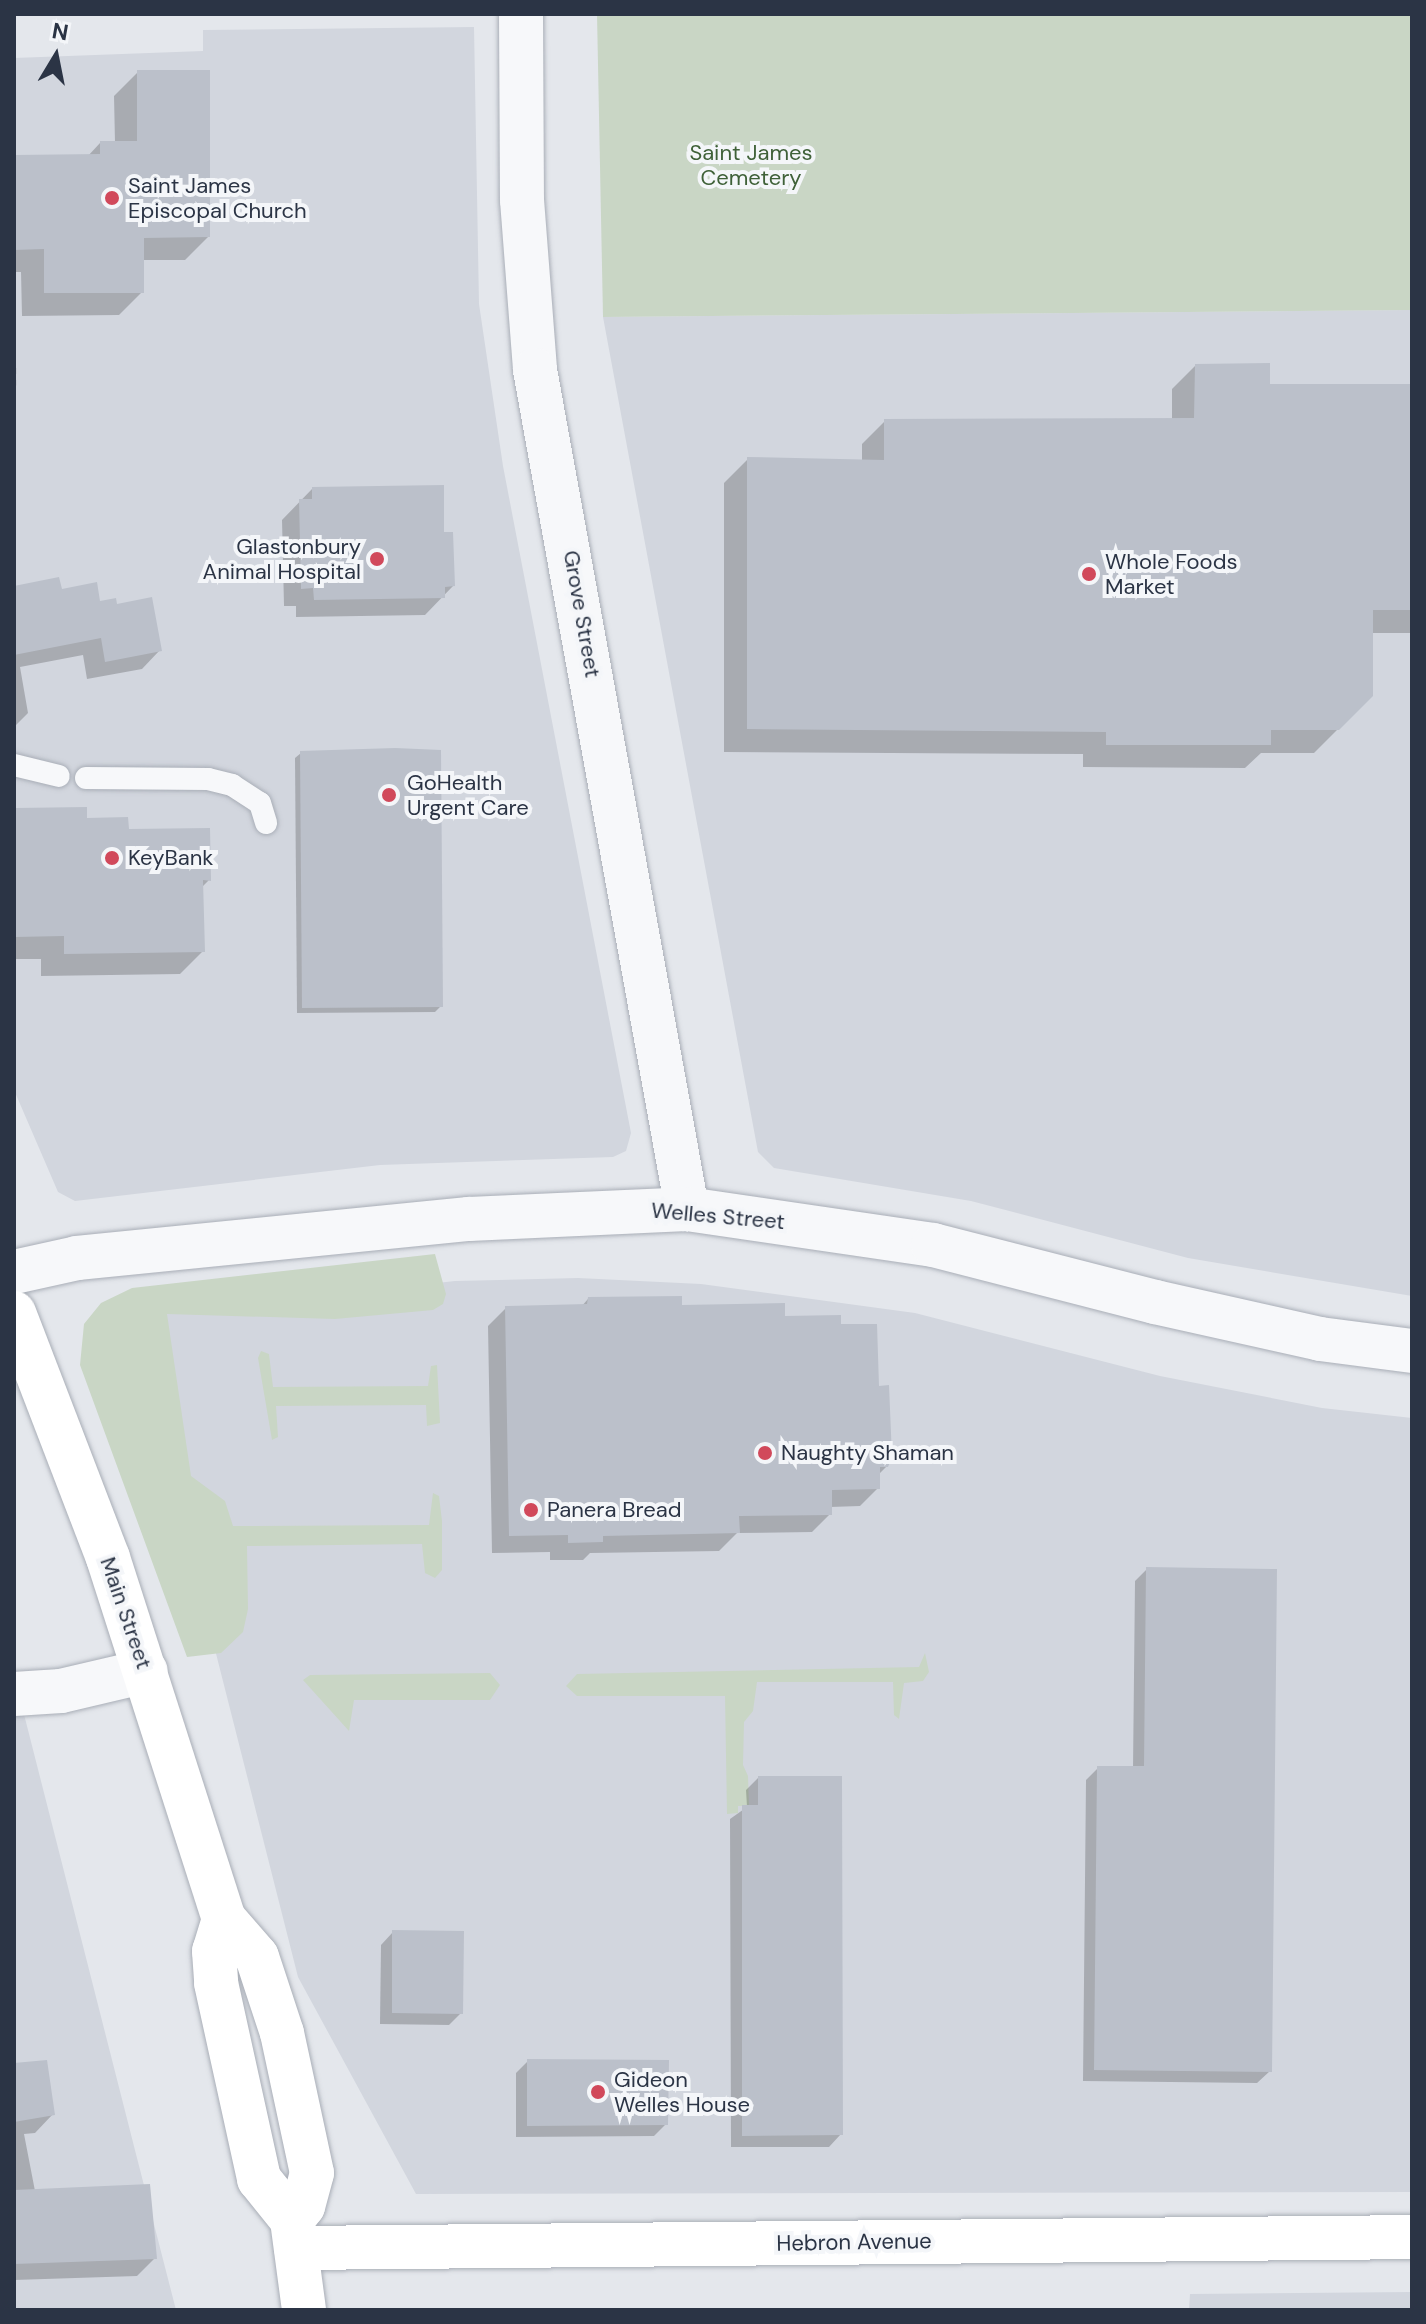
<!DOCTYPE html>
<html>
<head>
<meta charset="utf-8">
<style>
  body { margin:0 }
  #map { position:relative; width:1426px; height:2324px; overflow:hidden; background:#e4e7ec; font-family:"DM Sans",sans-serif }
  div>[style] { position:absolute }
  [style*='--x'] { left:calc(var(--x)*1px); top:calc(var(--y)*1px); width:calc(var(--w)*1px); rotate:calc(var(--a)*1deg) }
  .built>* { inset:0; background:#d2d6de }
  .green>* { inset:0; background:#c9d6c5 }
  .shadow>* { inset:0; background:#0003 }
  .building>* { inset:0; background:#bbc0ca }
  .path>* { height:5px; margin-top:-2.5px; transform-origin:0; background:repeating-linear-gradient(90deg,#c2c5cb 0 6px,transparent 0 12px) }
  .roads { filter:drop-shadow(0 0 2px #a9aeb7) drop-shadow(0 0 2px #a9aeb7) }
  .service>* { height:22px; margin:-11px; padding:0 11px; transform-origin:11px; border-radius:11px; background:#f7f8fa }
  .minor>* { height:44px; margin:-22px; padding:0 22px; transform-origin:22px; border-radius:22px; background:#f7f8fa }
  .secondary>* { height:44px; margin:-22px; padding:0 22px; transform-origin:22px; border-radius:22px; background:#fff }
  .dots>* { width:22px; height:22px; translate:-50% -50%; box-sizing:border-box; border:4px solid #f4f6f9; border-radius:50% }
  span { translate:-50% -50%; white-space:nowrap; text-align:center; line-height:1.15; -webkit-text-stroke:8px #f4f6f9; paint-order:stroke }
  .park-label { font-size:22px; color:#3f6138 }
  .poi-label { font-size:22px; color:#2b3445 }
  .left { translate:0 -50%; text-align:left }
  .right { translate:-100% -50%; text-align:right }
  .street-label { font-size:22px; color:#2b3445 }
  .frame { position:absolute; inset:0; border:16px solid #2b3445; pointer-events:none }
  .north { position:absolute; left:16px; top:16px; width:80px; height:80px; -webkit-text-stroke:6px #f4f6f9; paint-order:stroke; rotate:10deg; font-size:22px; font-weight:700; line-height:32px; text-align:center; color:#2b3445 }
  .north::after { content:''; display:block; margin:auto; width:28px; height:36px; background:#2b3445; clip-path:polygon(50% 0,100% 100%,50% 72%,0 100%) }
</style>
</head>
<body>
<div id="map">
  <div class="built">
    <div style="clip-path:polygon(474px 27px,479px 304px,503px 466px,631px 1133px,626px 1151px,613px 1157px,380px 1165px,75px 1201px,58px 1192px,14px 1090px,14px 58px,203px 51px,203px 30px)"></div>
    <div style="clip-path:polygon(1412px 310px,1412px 1296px,1188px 1258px,971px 1201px,774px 1168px,758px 1152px,603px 317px)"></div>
    <div style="clip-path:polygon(578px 1278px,701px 1284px,915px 1313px,1160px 1376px,1322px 1408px,1412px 1418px,1412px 2192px,416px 2194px,298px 1977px,155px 1413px,114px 1319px,455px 1281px)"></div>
    <div style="clip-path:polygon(14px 1675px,137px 2158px,176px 2310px,14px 2310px)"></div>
    <div style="clip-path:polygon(1412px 2292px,1412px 2310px,1189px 2310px,1190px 2294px)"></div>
  </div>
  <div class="green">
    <div style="clip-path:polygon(597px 14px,1412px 14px,1412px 310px,603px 317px)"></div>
    <div style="clip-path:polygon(435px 1254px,446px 1294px,443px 1304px,433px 1310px,335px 1319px,167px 1314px,191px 1476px,225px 1501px,233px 1526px,429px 1525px,433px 1493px,439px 1496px,442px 1521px,442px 1570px,435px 1578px,425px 1573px,422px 1544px,247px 1546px,248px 1609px,243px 1632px,221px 1653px,187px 1657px,80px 1365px,84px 1324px,101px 1303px,132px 1288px)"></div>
    <div style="clip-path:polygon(261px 1351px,269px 1354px,273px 1387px,428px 1386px,431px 1366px,437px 1365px,440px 1423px,427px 1426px,426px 1405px,276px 1406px,278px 1437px,272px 1440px,258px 1358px)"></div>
    <div style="clip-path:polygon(925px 1653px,929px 1672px,923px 1681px,904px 1683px,899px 1719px,894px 1715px,893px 1682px,757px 1682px,753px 1711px,744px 1722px,743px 1765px,748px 1776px,749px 1806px,738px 1806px,738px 1813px,727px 1814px,725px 1696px,577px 1696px,566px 1686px,577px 1674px,919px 1667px)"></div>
    <div style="clip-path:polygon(490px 1673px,500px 1685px,490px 1700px,354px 1700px,349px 1731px,303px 1680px,310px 1675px)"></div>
  </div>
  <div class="shadow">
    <div style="clip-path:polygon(138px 72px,208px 237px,185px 260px,142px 260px,142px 292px,119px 315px,22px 316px,21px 272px,14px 272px,14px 157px,87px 157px,100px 143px,115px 143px,114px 96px)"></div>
    <div style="clip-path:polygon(1195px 366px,1268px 386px,1412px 386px,1412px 633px,1371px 633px,1371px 696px,1314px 753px,1261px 753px,1245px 768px,1083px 767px,1083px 754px,724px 752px,724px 483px,748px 459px,862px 462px,862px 444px,885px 421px,1172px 420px,1172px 389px)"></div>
    <div style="clip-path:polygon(312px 489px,442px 534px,453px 586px,425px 615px,296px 617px,296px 606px,284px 606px,282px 520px)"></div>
    <div style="clip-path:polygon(14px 588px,60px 591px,115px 606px,160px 650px,142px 669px,87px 679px,83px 655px,20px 667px,28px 713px,14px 727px)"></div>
    <div style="clip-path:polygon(301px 753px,441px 1006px,435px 1012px,297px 1013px,295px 758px)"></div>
    <div style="clip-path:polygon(17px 810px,127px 831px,209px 880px,202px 887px,203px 951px,180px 974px,41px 976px,41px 959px,14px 959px)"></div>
    <div style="clip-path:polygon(588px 1299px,839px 1326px,877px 1388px,887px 1466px,878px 1475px,878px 1488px,860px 1506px,830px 1507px,830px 1514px,812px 1532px,737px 1533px,719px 1551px,590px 1553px,583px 1560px,550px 1560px,550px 1552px,492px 1553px,488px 1326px,506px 1308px,581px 1307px)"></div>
    <div style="clip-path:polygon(1147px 1569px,1270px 2071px,1257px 2083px,1083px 2081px,1086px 1780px,1098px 1768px,1133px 1768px,1135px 1581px)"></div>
    <div style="clip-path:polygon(758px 1778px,841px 2134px,829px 2147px,731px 2147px,730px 1819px,747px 1807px,746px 1790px)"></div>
    <div style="clip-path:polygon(393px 1932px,461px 2013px,449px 2025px,380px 2024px,381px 1945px)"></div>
    <div style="clip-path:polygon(528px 2061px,666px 2124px,654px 2136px,516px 2137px,516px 2073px)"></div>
    <div style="clip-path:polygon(14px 2064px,53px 2114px,35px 2133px,24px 2134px,35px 2191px,155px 2258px,137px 2276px,14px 2280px)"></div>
  </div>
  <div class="building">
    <div style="clip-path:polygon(137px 70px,210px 70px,210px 237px,144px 238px,144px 293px,44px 293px,44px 249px,14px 250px,14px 155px,100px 154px,100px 141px,137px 141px)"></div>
    <div style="clip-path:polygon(1270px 363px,1270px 384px,1412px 384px,1412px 610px,1373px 610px,1373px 696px,1339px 730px,1271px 730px,1271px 745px,1106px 745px,1106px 732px,747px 729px,747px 457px,884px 460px,884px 419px,1194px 418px,1195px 364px)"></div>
    <div style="clip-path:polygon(444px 485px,444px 532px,453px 532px,455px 586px,445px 587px,445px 598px,314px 600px,313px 588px,301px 589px,299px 499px,312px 499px,312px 487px)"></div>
    <div style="clip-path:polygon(59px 577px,62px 589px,97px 582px,100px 601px,116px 598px,117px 604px,152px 597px,162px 651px,105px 662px,101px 638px,14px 655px,14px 586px)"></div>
    <div style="clip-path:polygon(395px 748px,441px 750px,443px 1007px,302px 1008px,300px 751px)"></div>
    <div style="clip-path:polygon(87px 807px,87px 818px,128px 817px,129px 829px,210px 828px,211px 881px,203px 880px,205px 952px,64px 954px,64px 936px,15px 937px,16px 808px)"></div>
    <div style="clip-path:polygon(682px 1296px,682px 1305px,785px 1303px,785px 1316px,841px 1315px,841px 1324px,877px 1324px,879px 1386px,889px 1385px,892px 1457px,888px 1467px,880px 1467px,880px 1489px,832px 1490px,832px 1515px,739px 1516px,740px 1533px,603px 1536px,603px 1542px,568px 1543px,568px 1535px,509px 1536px,505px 1306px,587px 1304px,588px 1297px)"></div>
    <div style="clip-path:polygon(1146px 1567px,1277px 1569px,1272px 2072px,1094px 2070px,1097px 1766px,1144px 1766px)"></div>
    <div style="clip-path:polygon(758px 1776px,842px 1776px,843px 2135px,742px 2136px,742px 1805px,758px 1805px)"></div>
    <div style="clip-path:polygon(392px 1930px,464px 1931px,463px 2014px,392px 2013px)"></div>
    <div style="clip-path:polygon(527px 2059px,669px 2060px,668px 2125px,527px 2126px)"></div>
    <div style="clip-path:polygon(47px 2060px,55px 2115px,14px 2122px,14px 2063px)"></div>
    <div style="clip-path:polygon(150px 2184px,157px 2259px,14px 2264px,14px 2190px)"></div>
  </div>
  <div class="path">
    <div style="--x:14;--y:367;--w:18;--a:90"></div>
  </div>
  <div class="roads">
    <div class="service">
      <div style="--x:14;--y:765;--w:46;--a:13.7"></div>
      <div style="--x:86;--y:778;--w:122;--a:0.5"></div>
      <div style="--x:208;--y:779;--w:25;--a:14"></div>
      <div style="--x:232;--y:785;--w:33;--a:33"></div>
      <div style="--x:260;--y:803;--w:21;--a:73"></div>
    </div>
    <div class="minor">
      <div style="--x:521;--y:14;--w:186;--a:89.7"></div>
      <div style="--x:522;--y:200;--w:170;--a:85.6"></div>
      <div style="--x:535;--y:370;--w:853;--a:79.73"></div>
      <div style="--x:14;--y:1272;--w:65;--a:-12.5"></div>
      <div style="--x:77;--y:1258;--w:394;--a:-5.7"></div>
      <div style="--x:469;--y:1219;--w:218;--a:-2.6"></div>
      <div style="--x:687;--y:1209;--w:249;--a:8.3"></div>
      <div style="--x:933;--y:1245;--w:229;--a:14.4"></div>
      <div style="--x:1155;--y:1302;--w:169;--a:12.6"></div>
      <div style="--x:1320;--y:1339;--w:93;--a:7.4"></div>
      <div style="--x:14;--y:1694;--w:47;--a:-3.7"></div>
      <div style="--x:61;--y:1691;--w:87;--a:-13.2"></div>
    </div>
    <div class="secondary">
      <div style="--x:14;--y:1313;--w:262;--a:69"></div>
      <div style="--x:108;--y:1558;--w:379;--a:72.2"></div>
      <div style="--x:224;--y:1919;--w:50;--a:49"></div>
      <div style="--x:257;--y:1957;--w:80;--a:71.8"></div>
      <div style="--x:282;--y:2033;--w:143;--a:77.9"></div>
      <div style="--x:312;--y:2173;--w:34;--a:105"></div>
      <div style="--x:303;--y:2206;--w:18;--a:128"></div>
      <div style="--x:224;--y:1919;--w:34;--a:107"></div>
      <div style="--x:214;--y:1951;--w:32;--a:86"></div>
      <div style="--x:216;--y:1983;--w:201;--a:77.6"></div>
      <div style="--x:259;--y:2179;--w:53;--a:51.2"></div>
      <div style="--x:292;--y:2220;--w:91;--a:82.4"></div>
      <div style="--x:296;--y:2248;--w:1116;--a:-0.56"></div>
    </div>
  </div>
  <div class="dots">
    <div style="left:112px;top:198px;background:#d1495b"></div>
    <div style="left:377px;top:559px;background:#d1495b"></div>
    <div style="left:1089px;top:574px;background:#d1495b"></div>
    <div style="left:389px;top:795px;background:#d1495b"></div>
    <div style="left:112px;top:858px;background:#d1495b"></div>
    <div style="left:765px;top:1453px;background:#d1495b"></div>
    <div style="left:531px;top:1510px;background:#d1495b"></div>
    <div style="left:598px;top:2092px;background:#d1495b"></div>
  </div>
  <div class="park-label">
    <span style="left:751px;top:165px">Saint James<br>Cemetery</span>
  </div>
  <div class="poi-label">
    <span class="left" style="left:128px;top:198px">Saint James<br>Episcopal Church</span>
    <span class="right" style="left:361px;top:559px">Glastonbury<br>Animal Hospital</span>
    <span class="left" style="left:1105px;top:574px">Whole Foods<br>Market</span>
    <span class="left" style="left:407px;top:795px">GoHealth<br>Urgent Care</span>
    <span class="left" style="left:128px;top:858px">KeyBank</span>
    <span class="left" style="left:781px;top:1453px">Naughty Shaman</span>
    <span class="left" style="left:547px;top:1510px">Panera Bread</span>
    <span class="left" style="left:614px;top:2092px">Gideon<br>Welles House</span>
  </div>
  <div class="street-label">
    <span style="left:582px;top:614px;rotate:80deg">Grove Street</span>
    <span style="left:718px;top:1216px;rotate:5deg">Welles Street</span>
    <span style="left:126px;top:1613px;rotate:71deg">Main Street</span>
    <span style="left:854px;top:2242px;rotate:-1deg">Hebron Avenue</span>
  </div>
  <div class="frame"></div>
  <div class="north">N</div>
</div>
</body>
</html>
